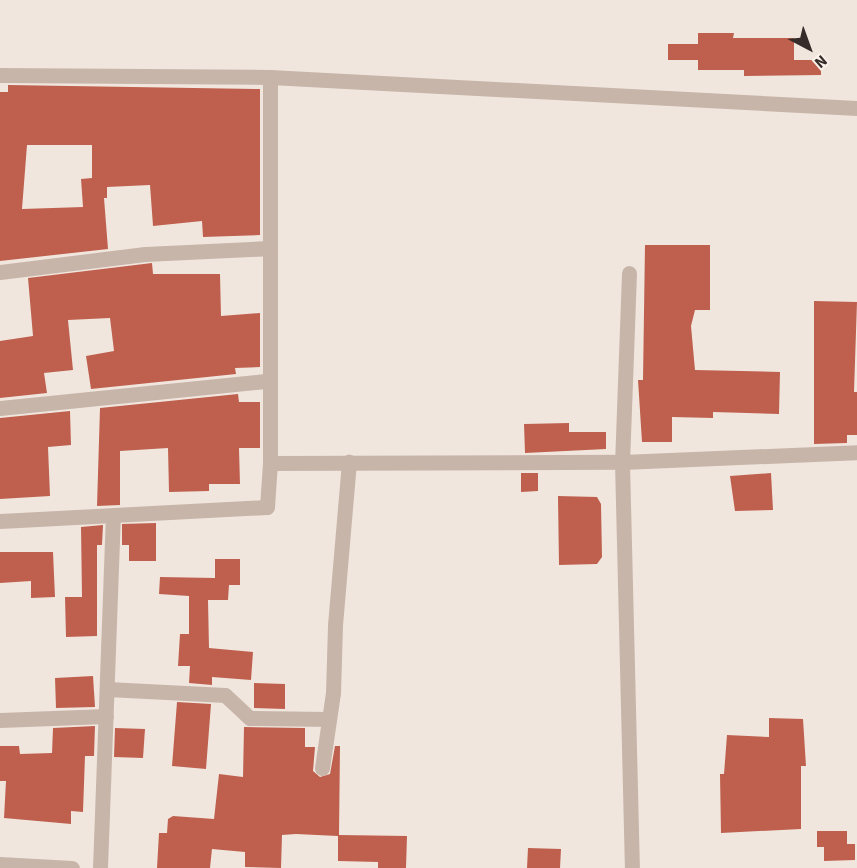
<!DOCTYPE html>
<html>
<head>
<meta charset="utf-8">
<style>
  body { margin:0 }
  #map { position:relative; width:857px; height:868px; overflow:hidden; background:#f1e6de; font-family:"Source Sans 3",sans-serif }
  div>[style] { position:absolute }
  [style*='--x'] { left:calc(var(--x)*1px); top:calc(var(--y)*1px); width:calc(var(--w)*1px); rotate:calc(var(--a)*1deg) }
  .building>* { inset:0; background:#bf604e }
  .minor>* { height:15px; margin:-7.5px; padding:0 7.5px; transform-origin:7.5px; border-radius:7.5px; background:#c8b5aa }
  span { translate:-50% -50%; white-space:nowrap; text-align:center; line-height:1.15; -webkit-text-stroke:5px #f9f1ea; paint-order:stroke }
  .north { position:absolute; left:779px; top:18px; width:60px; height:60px; -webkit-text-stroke:4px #f9f1ea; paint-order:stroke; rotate:139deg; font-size:16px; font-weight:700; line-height:24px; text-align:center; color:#362c29 }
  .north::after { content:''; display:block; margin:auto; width:21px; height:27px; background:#362c29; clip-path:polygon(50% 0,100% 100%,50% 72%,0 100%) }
</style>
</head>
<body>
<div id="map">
  <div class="building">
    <div style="clip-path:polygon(698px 33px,734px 33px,733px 38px,794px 38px,794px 60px,821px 60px,821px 75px,744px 76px,744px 70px,698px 70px,698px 60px,668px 60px,668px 44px,698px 44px)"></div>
    <div style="clip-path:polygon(evenodd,8px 85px,260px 89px,260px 235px,203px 237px,202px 221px,153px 226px,150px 185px,107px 187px,107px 198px,104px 198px,108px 249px,0 261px,0 92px,8px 92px,8px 85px,27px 145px,92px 145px,92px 178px,81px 179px,83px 207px,22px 209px,27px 145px)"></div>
    <div style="clip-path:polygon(645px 245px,710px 245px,710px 310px,695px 310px,691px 326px,695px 370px,780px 372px,779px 414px,713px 412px,713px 418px,672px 417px,672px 442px,642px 442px,638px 380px,643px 380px)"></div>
    <div style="clip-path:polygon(152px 263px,153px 274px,220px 274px,221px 316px,260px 313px,260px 367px,235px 368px,236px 374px,91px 389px,86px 356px,114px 351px,110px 318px,68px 320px,73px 370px,44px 373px,47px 393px,0 398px,0 341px,33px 336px,28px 278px)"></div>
    <div style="clip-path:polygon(814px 301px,857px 302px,854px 392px,857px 392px,857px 435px,847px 435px,847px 443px,814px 444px)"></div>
    <div style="clip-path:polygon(238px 394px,239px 402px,260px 402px,260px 448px,239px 448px,240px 484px,209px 484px,209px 491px,169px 492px,168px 448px,120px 451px,120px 505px,97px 506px,100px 408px)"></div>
    <div style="clip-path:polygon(70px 411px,71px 445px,48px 447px,50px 496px,0 499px,0 418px)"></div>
    <div style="clip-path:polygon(569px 423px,569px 432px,606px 432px,606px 449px,525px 453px,524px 424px)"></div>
    <div style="clip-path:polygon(521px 473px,538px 473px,538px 491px,521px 492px)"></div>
    <div style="clip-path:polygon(771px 473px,773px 510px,735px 511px,730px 476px)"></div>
    <div style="clip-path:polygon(558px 496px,597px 497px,601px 504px,602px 557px,597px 564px,559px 565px)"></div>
    <div style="clip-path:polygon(156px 523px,156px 561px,129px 561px,129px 545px,122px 545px,122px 524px)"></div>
    <div style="clip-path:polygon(103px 525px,102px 545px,97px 545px,97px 636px,66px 637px,65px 597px,82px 597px,81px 527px)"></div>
    <div style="clip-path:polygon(0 552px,53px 552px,55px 597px,31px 598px,31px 581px,0 583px)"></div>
    <div style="clip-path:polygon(215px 559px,240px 559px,240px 585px,229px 585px,228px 600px,208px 600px,209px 648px,253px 652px,251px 680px,212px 677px,212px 685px,189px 683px,190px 666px,178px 666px,180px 634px,189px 634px,189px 596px,159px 594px,160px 577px,215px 578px)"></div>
    <div style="clip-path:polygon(93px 676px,95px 707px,56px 708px,55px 678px)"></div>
    <div style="clip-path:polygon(254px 683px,285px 684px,285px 709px,254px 708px)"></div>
    <div style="clip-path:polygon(177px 702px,211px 704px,206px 769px,172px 766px)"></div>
    <div style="clip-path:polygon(769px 718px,803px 719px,806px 766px,801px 766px,801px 829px,721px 833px,720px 774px,724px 774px,727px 735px,769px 737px)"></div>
    <div style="clip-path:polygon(95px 726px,94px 756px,85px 756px,83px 812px,71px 811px,71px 824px,4px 818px,6px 781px,0 781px,0 746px,19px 746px,20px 754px,52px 753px,53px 728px)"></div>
    <div style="clip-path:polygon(244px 727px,305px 728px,305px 747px,315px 747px,313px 771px,320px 777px,330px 774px,335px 746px,340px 746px,339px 835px,407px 836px,406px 868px,378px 868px,378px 862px,338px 861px,338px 836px,296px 834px,282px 835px,281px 868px,245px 867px,245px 852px,212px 849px,210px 868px,157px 868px,159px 833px,167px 833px,168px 819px,173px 816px,214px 819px,219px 774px,243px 777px)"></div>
    <div style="clip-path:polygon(115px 728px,145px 729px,143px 758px,114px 757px)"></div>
    <div style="clip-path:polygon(817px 831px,847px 831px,847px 844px,855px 844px,855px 860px,824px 861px,824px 847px,817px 847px)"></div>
    <div style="clip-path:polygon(528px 848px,561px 849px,560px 868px,527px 868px)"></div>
  </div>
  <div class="minor">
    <div style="--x:0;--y:75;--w:270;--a:0.4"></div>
    <div style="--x:270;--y:77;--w:588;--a:3.02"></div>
    <div style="--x:270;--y:77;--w:386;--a:90"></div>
    <div style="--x:0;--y:272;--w:146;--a:-7.1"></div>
    <div style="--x:145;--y:254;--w:125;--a:-2.7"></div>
    <div style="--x:629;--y:273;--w:189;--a:92.1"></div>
    <div style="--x:622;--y:462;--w:406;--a:88.6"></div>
    <div style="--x:0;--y:408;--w:269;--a:-5.8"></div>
    <div style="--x:0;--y:521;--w:267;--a:-3"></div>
    <div style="--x:267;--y:507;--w:44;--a:-86.1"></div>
    <div style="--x:270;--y:463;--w:352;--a:-0.2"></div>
    <div style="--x:622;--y:462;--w:235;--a:-2.4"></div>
    <div style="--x:107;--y:689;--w:118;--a:2.9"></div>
    <div style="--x:225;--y:695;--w:34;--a:43"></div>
    <div style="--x:250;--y:718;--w:79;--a:0.7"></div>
    <div style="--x:0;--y:720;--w:106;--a:-2.2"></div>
    <div style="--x:322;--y:768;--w:76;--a:-81.7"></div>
    <div style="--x:333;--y:693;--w:68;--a:-88.3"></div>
    <div style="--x:335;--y:625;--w:164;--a:-85.1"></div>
    <div style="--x:0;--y:864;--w:72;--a:3.2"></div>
    <div style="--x:100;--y:868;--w:352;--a:-87.9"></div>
  </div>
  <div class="north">N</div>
</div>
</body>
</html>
